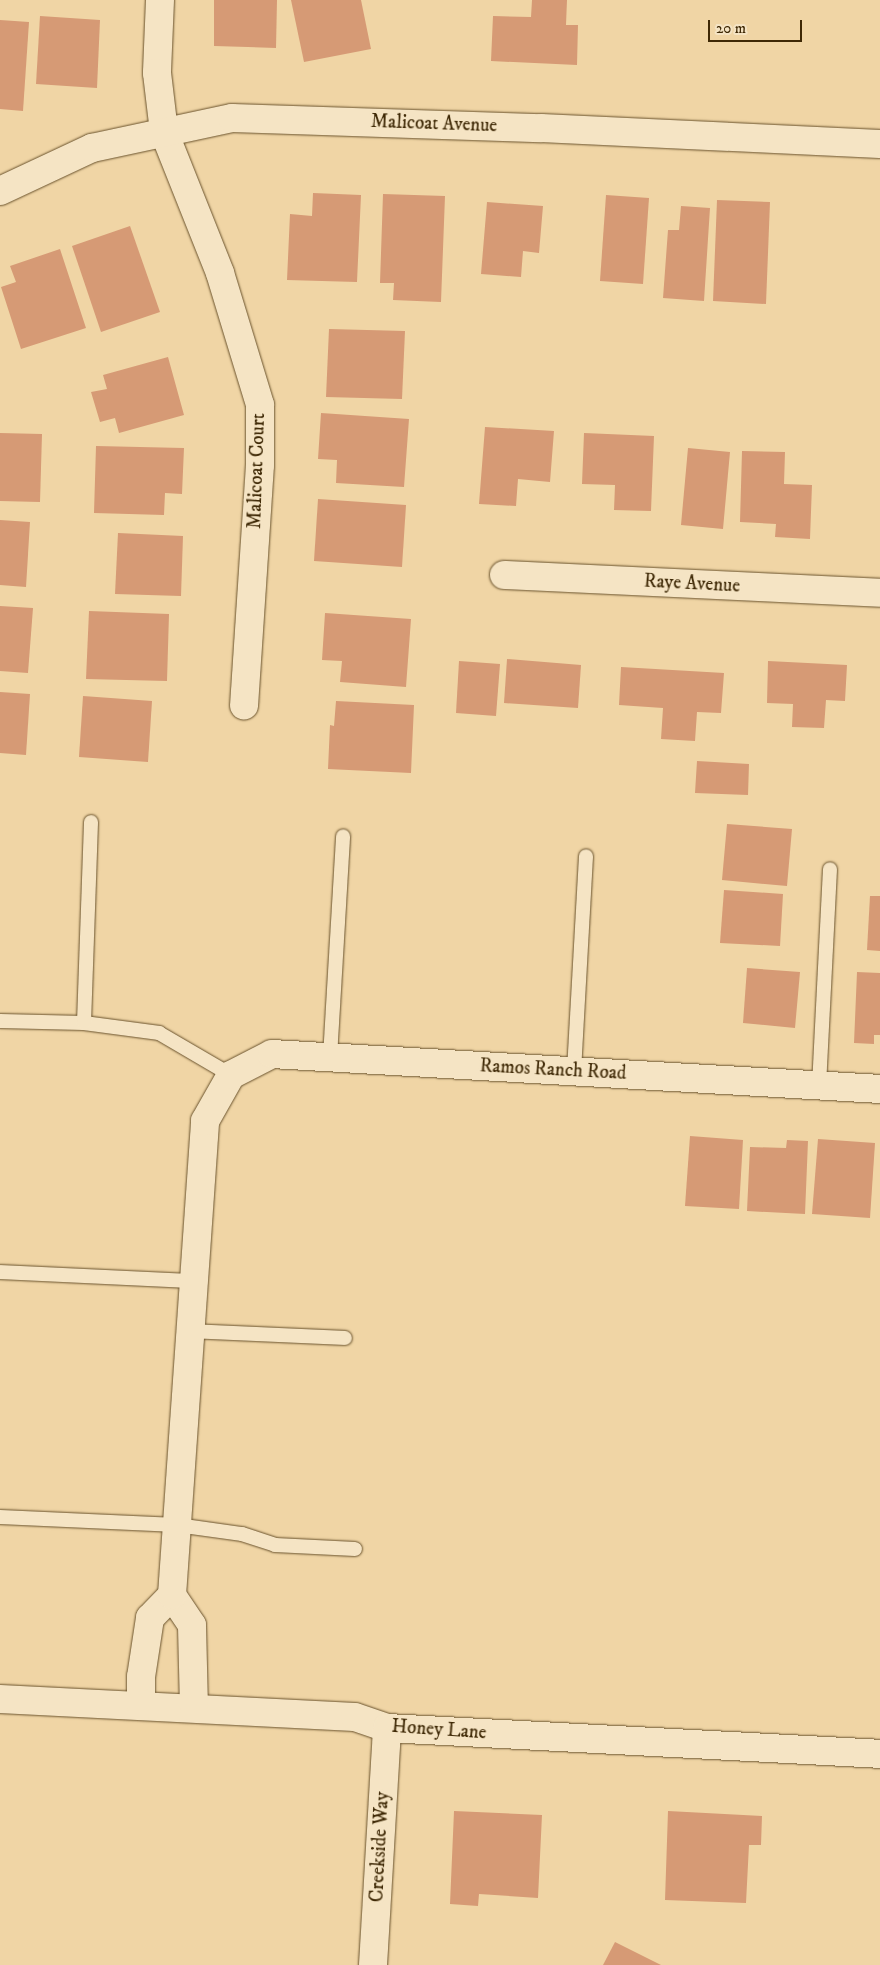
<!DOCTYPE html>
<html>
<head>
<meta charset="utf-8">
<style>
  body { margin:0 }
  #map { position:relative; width:880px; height:1965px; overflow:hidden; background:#f0d5a5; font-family:"IM FELL DW Pica",serif }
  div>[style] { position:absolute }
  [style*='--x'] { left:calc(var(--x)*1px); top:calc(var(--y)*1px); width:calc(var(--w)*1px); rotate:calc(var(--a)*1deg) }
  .building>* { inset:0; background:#d69a75 }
  .roads { filter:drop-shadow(0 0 1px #6a532d) drop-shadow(0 0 1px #6a532d) }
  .service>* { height:14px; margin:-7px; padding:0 7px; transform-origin:7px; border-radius:7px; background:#f5e4c4 }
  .minor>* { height:28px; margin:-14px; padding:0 14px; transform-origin:14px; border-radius:14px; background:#f5e4c4 }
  span { translate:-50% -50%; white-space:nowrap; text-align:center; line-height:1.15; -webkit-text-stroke:4.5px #f5e4c4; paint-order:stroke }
  .street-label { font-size:19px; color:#3e2805 }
  .scale { position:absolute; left:708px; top:20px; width:94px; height:22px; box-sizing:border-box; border:2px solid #3e2805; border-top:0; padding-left:6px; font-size:15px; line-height:18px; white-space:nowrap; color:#3e2805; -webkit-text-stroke:4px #f5e4c4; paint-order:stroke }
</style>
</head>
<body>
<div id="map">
  <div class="building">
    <div style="clip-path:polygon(214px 0,277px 0,276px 48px,214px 46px)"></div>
    <div style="clip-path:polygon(291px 0,361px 0,371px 49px,304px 62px)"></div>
    <div style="clip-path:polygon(532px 0,567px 0,566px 25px,578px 25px,577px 65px,491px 61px,493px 16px,531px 17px)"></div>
    <div style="clip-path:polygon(40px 16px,100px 20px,97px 88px,36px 84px)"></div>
    <div style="clip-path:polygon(0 20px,29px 22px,23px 111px,0 109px)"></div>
    <div style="clip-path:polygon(313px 193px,361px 195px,357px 282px,287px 280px,290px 214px,312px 216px)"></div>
    <div style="clip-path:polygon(383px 194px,445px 196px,441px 302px,393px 300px,394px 283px,380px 283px)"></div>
    <div style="clip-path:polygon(606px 195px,649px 198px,643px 284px,600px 281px)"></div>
    <div style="clip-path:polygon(717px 200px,770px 202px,766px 304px,713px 301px)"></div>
    <div style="clip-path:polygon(487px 202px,543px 206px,539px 253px,523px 251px,521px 277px,481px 274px)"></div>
    <div style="clip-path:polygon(681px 206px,710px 208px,704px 301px,663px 298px,668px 230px,679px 230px)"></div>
    <div style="clip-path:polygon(130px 226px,160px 312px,101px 332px,72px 246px)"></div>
    <div style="clip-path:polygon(60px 249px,86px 328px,21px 349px,1px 287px,16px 282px,10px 266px)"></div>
    <div style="clip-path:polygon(329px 329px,405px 331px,402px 399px,326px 397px)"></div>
    <div style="clip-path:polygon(168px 357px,184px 415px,119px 433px,115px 418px,100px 422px,91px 392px,107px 389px,103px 375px)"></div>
    <div style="clip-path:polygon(321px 413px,409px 419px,404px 487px,336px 483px,337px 460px,318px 459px)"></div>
    <div style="clip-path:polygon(485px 427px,554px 431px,550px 482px,518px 479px,516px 506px,479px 504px)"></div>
    <div style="clip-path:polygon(0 433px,42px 434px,40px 502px,0 501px)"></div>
    <div style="clip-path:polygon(584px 433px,654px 436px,651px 511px,614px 510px,615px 485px,582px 484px)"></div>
    <div style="clip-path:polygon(96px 446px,184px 448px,182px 494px,165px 493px,164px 515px,94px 513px)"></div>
    <div style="clip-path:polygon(688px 448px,730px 452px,723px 529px,681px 525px)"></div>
    <div style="clip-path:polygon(742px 451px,785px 452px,784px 484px,812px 485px,810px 539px,775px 537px,776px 524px,740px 522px)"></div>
    <div style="clip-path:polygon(318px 499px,406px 505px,402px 567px,314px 561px)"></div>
    <div style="clip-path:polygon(0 520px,30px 522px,26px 587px,0 585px)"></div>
    <div style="clip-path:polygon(118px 533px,183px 536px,181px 596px,115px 594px)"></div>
    <div style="clip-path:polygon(0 606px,33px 608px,28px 673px,0 671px)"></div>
    <div style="clip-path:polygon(89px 611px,169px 614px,167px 681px,86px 679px)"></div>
    <div style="clip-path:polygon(325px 613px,411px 619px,406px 687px,340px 682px,342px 661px,322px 660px)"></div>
    <div style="clip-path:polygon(507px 659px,581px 665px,578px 708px,504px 703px)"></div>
    <div style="clip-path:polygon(459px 661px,500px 664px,496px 716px,456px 713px)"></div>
    <div style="clip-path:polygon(768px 661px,847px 665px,845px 701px,826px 700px,824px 728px,792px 727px,793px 704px,767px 703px)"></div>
    <div style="clip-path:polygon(621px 667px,724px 673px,721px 713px,697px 712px,695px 741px,661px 739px,663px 708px,619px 705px)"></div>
    <div style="clip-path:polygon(0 692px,30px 694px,26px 755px,0 753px)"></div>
    <div style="clip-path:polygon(83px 696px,152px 701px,148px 762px,79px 757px)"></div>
    <div style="clip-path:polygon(336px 701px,414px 705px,411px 773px,328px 769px,330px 725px,334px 726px)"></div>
    <div style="clip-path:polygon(697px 761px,749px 764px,748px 795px,695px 793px)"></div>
    <div style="clip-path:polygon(727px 824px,792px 829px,787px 886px,722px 880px)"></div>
    <div style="clip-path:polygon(724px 890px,783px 894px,780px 946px,720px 943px)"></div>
    <div style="clip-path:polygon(870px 896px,880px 896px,880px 951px,867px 950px)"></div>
    <div style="clip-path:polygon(747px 968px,800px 972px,795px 1028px,743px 1023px)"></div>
    <div style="clip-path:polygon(857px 972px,880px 973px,880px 1035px,874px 1035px,874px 1044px,854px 1043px)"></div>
    <div style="clip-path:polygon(690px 1136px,743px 1140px,739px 1209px,685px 1206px)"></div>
    <div style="clip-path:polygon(818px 1139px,875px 1143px,870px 1218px,812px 1214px)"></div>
    <div style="clip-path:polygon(787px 1140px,808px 1141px,805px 1214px,747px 1211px,750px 1147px,786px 1148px)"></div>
    <div style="clip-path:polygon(454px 1811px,542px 1815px,538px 1898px,479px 1894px,478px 1906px,450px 1904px)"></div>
    <div style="clip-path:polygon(668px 1811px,762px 1816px,761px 1845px,749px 1845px,746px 1903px,665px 1900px)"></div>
    <div style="clip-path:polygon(615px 1942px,661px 1965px,603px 1965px)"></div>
  </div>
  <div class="roads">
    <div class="service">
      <div style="--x:0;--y:1021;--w:84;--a:1.4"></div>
      <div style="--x:84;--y:1023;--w:76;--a:7.6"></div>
      <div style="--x:159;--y:1033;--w:83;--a:30.3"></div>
      <div style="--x:84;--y:1023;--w:201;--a:-88"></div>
      <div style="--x:330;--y:1057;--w:221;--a:-86.6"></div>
      <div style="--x:574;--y:1071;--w:215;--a:-86.8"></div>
      <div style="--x:819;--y:1086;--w:217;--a:-87.1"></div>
      <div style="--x:0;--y:1272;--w:194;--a:2.7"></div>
      <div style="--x:190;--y:1331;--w:155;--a:2.6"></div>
      <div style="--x:0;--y:1517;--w:177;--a:2.6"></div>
      <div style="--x:177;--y:1525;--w:66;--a:7.9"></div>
      <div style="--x:242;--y:1534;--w:35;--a:18"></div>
      <div style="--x:275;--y:1545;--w:80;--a:2.9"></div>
    </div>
    <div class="minor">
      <div style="--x:160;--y:0;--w:73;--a:92.4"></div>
      <div style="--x:157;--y:73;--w:59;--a:83.2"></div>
      <div style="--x:164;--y:132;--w:152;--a:68.3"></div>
      <div style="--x:220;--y:273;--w:138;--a:73.1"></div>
      <div style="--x:260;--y:405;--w:60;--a:90"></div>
      <div style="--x:260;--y:465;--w:241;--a:93.8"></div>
      <div style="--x:0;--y:191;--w:102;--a:-25.1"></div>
      <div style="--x:92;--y:148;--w:143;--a:-12.1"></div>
      <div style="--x:232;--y:118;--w:309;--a:1.9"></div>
      <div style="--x:541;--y:128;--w:339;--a:2.7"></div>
      <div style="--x:504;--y:575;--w:376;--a:2.7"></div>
      <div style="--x:0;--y:1699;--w:355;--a:2.9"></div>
      <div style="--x:355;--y:1717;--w:34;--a:19"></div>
      <div style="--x:387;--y:1728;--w:494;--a:3"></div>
      <div style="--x:141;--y:1706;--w:29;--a:-90"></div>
      <div style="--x:141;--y:1677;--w:60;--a:-81.3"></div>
      <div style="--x:150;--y:1618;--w:32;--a:-46"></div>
      <div style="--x:194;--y:1708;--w:83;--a:-91.4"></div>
      <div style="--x:192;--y:1625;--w:36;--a:-124"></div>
      <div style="--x:172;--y:1595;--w:475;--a:-86"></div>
      <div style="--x:205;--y:1121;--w:53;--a:-60.5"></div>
      <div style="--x:231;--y:1075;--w:46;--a:-27.1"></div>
      <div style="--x:272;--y:1054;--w:609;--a:3.29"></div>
      <div style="--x:373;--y:1965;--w:237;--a:-86.6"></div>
    </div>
  </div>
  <div class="street-label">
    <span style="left:434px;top:124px;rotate:2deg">Malicoat Avenue</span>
    <span style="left:257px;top:471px;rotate:-88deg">Malicoat Court</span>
    <span style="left:692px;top:584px;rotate:3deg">Raye Avenue</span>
    <span style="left:553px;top:1070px;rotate:3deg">Ramos Ranch Road</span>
    <span style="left:439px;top:1730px;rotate:4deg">Honey Lane</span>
    <span style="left:380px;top:1847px;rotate:-87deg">Creekside Way</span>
  </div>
  <div class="scale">20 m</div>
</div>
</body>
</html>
